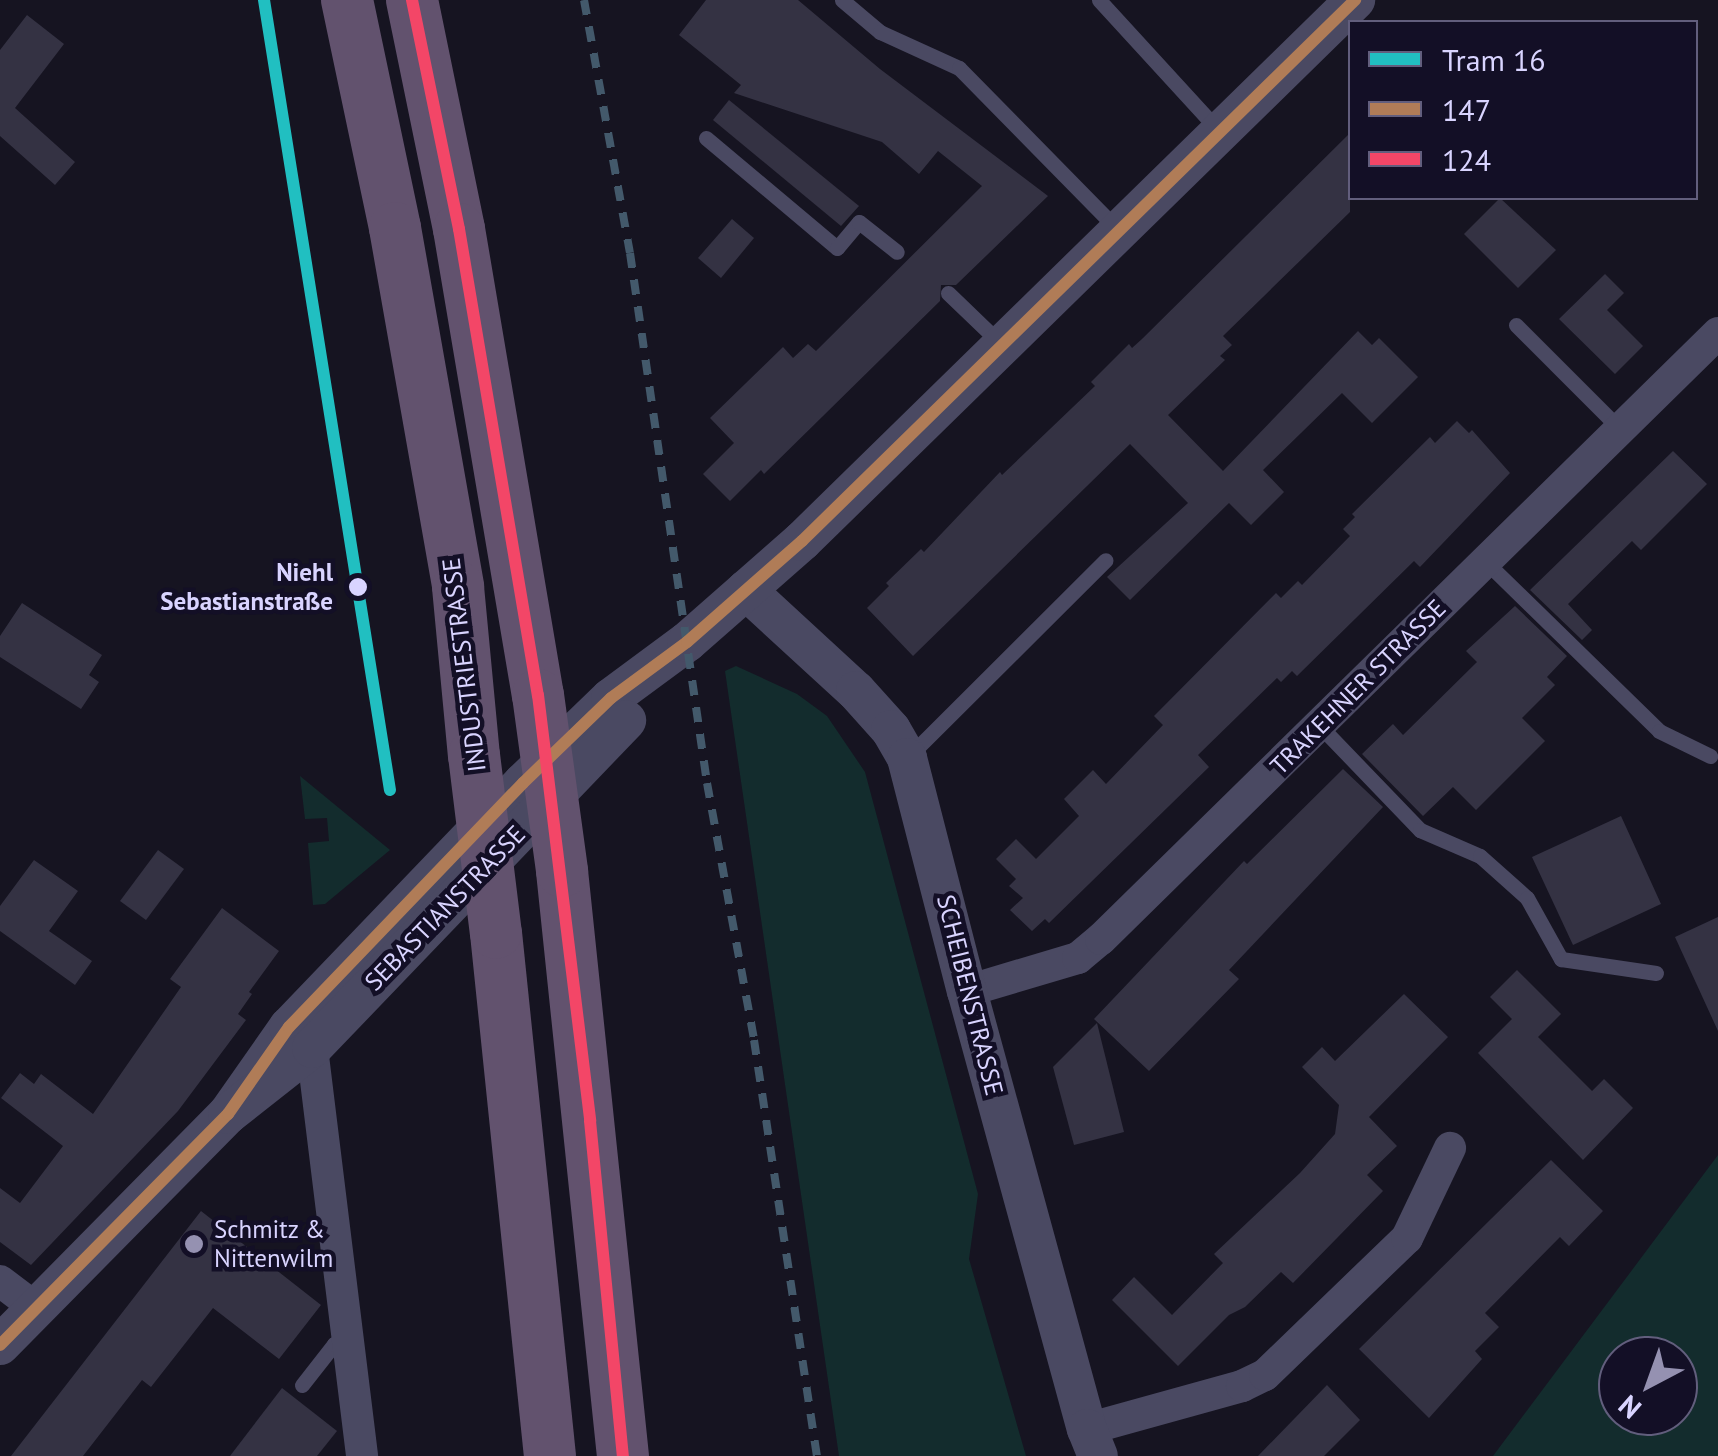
<!DOCTYPE html>
<html>
<head>
<meta charset="utf-8">
<style>
  body { margin:0 }
  #map { position:relative; width:1718px; height:1456px; overflow:hidden; background:#161421; font-family:"PT Sans",sans-serif }
  div>[style] { position:absolute }
  [style*='--x'] { left:calc(var(--x)*1px); top:calc(var(--y)*1px); width:calc(var(--w)*1px); rotate:calc(var(--a)*1deg) }
  .green>* { inset:0; background:#132c2d }
  .building>* { inset:0; background:#343243 }
  .service>* { height:15px; margin:-7.5px; padding:0 7.5px; transform-origin:7.5px; border-radius:7.5px; background:#4a4962 }
  .minor>* { height:32px; margin:-16px; padding:0 16px; transform-origin:16px; border-radius:16px; background:#4a4962 }
  .tertiary>* { height:40px; margin:-20px; padding:0 20px; transform-origin:20px; border-radius:20px; background:#4a4962 }
  .trunk>* { height:52px; margin:-26px; padding:0 26px; transform-origin:26px; border-radius:26px; background:#62526e }
  .rail>* { height:8px; margin-top:-4px; transform-origin:0; background:repeating-linear-gradient(90deg,#43596b 0 15px,transparent 0 27px) }
  .trunk-bridge>* { height:52px; margin:-26px; padding:0 26px; transform-origin:26px; border-radius:26px; background:#62526e }
  .bus-1>* { height:12px; margin:-6px; padding:0 6px; transform-origin:6px; border-radius:6px; background:#b07c57 }
  .bus-2>* { height:12px; margin:-6px; padding:0 6px; transform-origin:6px; border-radius:6px; background:#f34667 }
  .tram-1>* { height:12px; margin:-6px; padding:0 6px; transform-origin:6px; border-radius:6px; background:#21bfc1 }
  .dots>* { width:28px; height:28px; translate:-50% -50%; box-sizing:border-box; border:5px solid #130f26; border-radius:50% }
  span { translate:-50% -50%; white-space:nowrap; text-align:center; line-height:1.15; -webkit-text-stroke:9px #130f26; paint-order:stroke }
  .stop-label { font-size:25px; color:#d9d4ff; font-weight:700 }
  .right { translate:-100% -50%; text-align:right }
  .street-label { font-size:25px; color:#d9d4ff }
  .poi-label { font-size:25px; color:#d9d4ff }
  .left { translate:0 -50%; text-align:left }
  .legend { position:absolute; left:1348px; top:20px; width:350px; height:180px; box-sizing:border-box; background:#130f26; border:2px solid #625e7d; margin:0; padding:12px 18px; list-style:none; font-size:30px; color:#d9d4ff }
  .legend li { display:flex; align-items:center; gap:20px; height:50px }
  .legend b { width:50px; border:2px solid #625e7d }
  .north { position:absolute; left:1598px; top:1336px; width:100px; height:100px; box-sizing:border-box; background:#130f26; border:2px solid #625e7d; border-radius:50%; rotate:221deg; font-size:28px; font-weight:700; line-height:40px; text-align:center; color:#d9d4ff }
  .north::after { content:''; display:block; margin:auto; width:35px; height:45px; background:#9591b1; clip-path:polygon(50% 0,100% 100%,50% 72%,0 100%) }
</style>
</head>
<body>
<div id="map">
  <div class="green">
    <div style="clip-path:polygon(736px 666px,797px 694px,827px 716px,865px 772px,978px 1194px,969px 1259px,1026px 1456px,839px 1456px,725px 671px)"></div>
    <div style="clip-path:polygon(300px 776px,390px 850px,325px 904px,313px 905px,308px 843px,329px 841px,327px 818px,305px 819px)"></div>
    <div style="clip-path:polygon(evenodd,1718px 1155px,1718px 1456px,1493px 1456px,1718px 1155px,1618px 1356px,1678px 1356px,1678px 1416px,1618px 1416px,1618px 1356px)"></div>
  </div>
  <div class="building">
    <div style="clip-path:polygon(706px 0,798px 0,880px 69px,1048px 196px,956px 285px,941px 285px,940px 301px,764px 474px,761px 470px,730px 501px,703px 474px,734px 443px,710px 418px,783px 347px,793px 358px,808px 344px,816px 351px,982px 186px,938px 151px,919px 174px,882px 142px,734px 93px,741px 85px,679px 35px)"></div>
    <div style="clip-path:polygon(27px 15px,64px 44px,15px 108px,75px 162px,55px 185px,0 136px,0 50px)"></div>
    <div style="clip-path:polygon(729px 100px,859px 206px,841px 226px,713px 120px)"></div>
    <div style="clip-path:polygon(1350px 133px,1350px 212px,1223px 336px,1232px 345px,1220px 356px,1225px 360px,1168px 415px,1223px 471px,1358px 331px,1372px 345px,1379px 338px,1418px 377px,1372px 423px,1342px 393px,1263px 470px,1284px 492px,1251px 525px,1229px 503px,1130px 600px,1107px 577px,1188px 503px,1130px 444px,913px 656px,867px 608px,889px 586px,886px 583px,921px 549px,924px 552px,1000px 472px,1002px 475px,1095px 386px,1091px 382px,1129px 344px,1132px 348px,1142px 339px)"></div>
    <div style="clip-path:polygon(1500px 198px,1556px 250px,1518px 288px,1464px 234px)"></div>
    <div style="clip-path:polygon(732px 219px,754px 238px,721px 278px,698px 258px)"></div>
    <div style="clip-path:polygon(1605px 274px,1624px 293px,1607px 310px,1643px 346px,1615px 374px,1559px 319px)"></div>
    <div style="clip-path:polygon(1457px 421px,1469px 433px,1472px 430px,1510px 473px,1420px 567px,1414px 561px,1297px 676px,1292px 671px,1281px 682px,1277px 678px,1198px 755px,1209px 767px,1049px 923px,1045px 919px,1032px 931px,1010px 910px,1023px 898px,1009px 886px,1016px 879px,996px 859px,1016px 839px,1036px 859px,1079px 816px,1064px 799px,1093px 770px,1106px 784px,1163px 725px,1154px 716px,1276px 593px,1281px 598px,1298px 581px,1302px 585px,1350px 536px,1343px 529px,1355px 517px,1352px 514px,1430px 437px,1435px 443px)"></div>
    <div style="clip-path:polygon(1673px 451px,1707px 484px,1641px 550px,1632px 541px,1568px 604px,1592px 630px,1582px 640px,1530px 590px)"></div>
    <div style="clip-path:polygon(22px 603px,102px 655px,89px 675px,99px 682px,81px 709px,0 657px,0 636px)"></div>
    <div style="clip-path:polygon(1515px 606px,1567px 656px,1547px 677px,1555px 685px,1522px 718px,1545px 741px,1476px 810px,1453px 787px,1423px 816px,1362px 754px,1393px 724px,1403px 735px,1477px 662px,1466px 651px)"></div>
    <div style="clip-path:polygon(1343px 769px,1383px 807px,1229px 970px,1239px 979px,1149px 1071px,1094px 1019px,1244px 861px,1247px 864px)"></div>
    <div style="clip-path:polygon(1621px 816px,1661px 904px,1573px 945px,1532px 857px)"></div>
    <div style="clip-path:polygon(158px 850px,184px 869px,146px 920px,120px 901px)"></div>
    <div style="clip-path:polygon(34px 860px,78px 891px,49px 931px,92px 961px,75px 985px,0 931px,0 906px)"></div>
    <div style="clip-path:polygon(222px 908px,279px 951px,249px 992px,252px 994px,238px 1014px,246px 1020px,178px 1111px,31px 1265px,0 1242px,0 1188px,20px 1203px,63px 1146px,1px 1098px,20px 1073px,34px 1084px,41px 1074px,93px 1114px,181px 987px,170px 979px)"></div>
    <div style="clip-path:polygon(1718px 917px,1718px 1031px,1675px 937px)"></div>
    <div style="clip-path:polygon(1517px 970px,1561px 1014px,1538px 1037px,1592px 1091px,1604px 1079px,1633px 1108px,1583px 1160px,1478px 1053px,1512px 1019px,1490px 997px)"></div>
    <div style="clip-path:polygon(1404px 994px,1448px 1037px,1369px 1117px,1397px 1146px,1367px 1175px,1383px 1191px,1293px 1283px,1281px 1272px,1245px 1307px,1229px 1315px,1178px 1366px,1112px 1300px,1134px 1277px,1172px 1315px,1223px 1263px,1214px 1254px,1300px 1173px,1335px 1134px,1339px 1105px,1302px 1067px,1322px 1047px,1335px 1061px)"></div>
    <div style="clip-path:polygon(1097px 1023px,1124px 1132px,1074px 1145px,1053px 1067px)"></div>
    <div style="clip-path:polygon(1551px 1160px,1603px 1211px,1569px 1246px,1560px 1237px,1485px 1313px,1499px 1327px,1475px 1351px,1482px 1359px,1429px 1418px,1359px 1349px)"></div>
    <div style="clip-path:polygon(201px 1211px,321px 1305px,279px 1359px,213px 1308px,151px 1387px,142px 1380px,83px 1456px,11px 1456px)"></div>
    <div style="clip-path:polygon(1327px 1385px,1360px 1420px,1324px 1456px,1258px 1456px)"></div>
    <div style="clip-path:polygon(282px 1388px,337px 1431px,317px 1456px,230px 1456px)"></div>
  </div>
  <div class="service">
    <div style="--x:842;--y:0;--w:50;--a:40.1"></div>
    <div style="--x:880;--y:32;--w:87;--a:24.5"></div>
    <div style="--x:959;--y:68;--w:226;--a:45.5"></div>
    <div style="--x:1099;--y:0;--w:176;--a:47.5"></div>
    <div style="--x:706;--y:138;--w:171;--a:40"></div>
    <div style="--x:837;--y:248;--w:34;--a:-50"></div>
    <div style="--x:859;--y:222;--w:48;--a:38.3"></div>
    <div style="--x:948;--y:293;--w:72;--a:43.9"></div>
    <div style="--x:1516;--y:325;--w:147;--a:45"></div>
    <div style="--x:1485;--y:561;--w:243;--a:44.3"></div>
    <div style="--x:1659;--y:731;--w:57;--a:26.1"></div>
    <div style="--x:1319;--y:725;--w:146;--a:46.1"></div>
    <div style="--x:1420;--y:830;--w:65;--a:23.4"></div>
    <div style="--x:1480;--y:856;--w:63;--a:41.8"></div>
    <div style="--x:1527;--y:898;--w:70;--a:60.9"></div>
    <div style="--x:1561;--y:959;--w:96;--a:8.4"></div>
    <div style="--x:910;--y:755;--w:276;--a:-44.9"></div>
    <div style="--x:302;--y:1385;--w:52;--a:-52"></div>
    <div style="--x:334;--y:1344;--w:15;--a:-16"></div>
  </div>
  <div class="minor">
    <div style="--x:967;--y:991;--w:116;--a:-16.6"></div>
    <div style="--x:1078;--y:958;--w:30;--a:-40"></div>
    <div style="--x:1101;--y:939;--w:865;--a:-44.48"></div>
    <div style="--x:312;--y:1048;--w:411;--a:83"></div>
    <div style="--x:0;--y:1281;--w:46;--a:37.1"></div>
    <div style="--x:1087;--y:1429;--w:161;--a:-15.5"></div>
    <div style="--x:1242;--y:1386;--w:25;--a:-26"></div>
    <div style="--x:1265;--y:1375;--w:197;--a:-44"></div>
    <div style="--x:1407;--y:1238;--w:100;--a:-64.5"></div>
  </div>
  <div class="tertiary">
    <div style="--x:746;--y:590;--w:149;--a:42.6"></div>
    <div style="--x:856;--y:691;--w:52;--a:48.1"></div>
    <div style="--x:891;--y:730;--w:32;--a:60"></div>
    <div style="--x:907;--y:758;--w:241;--a:75.6"></div>
    <div style="--x:967;--y:991;--w:454;--a:74.7"></div>
    <div style="--x:1087;--y:1429;--w:29;--a:68"></div>
    <div style="--x:228;--y:1114;--w:106;--a:-55"></div>
    <div style="--x:289;--y:1027;--w:338;--a:-46.2"></div>
    <div style="--x:523;--y:783;--w:122;--a:-44"></div>
    <div style="--x:611;--y:698;--w:94;--a:-36.4"></div>
    <div style="--x:687;--y:642;--w:153;--a:-41.3"></div>
    <div style="--x:802;--y:541;--w:774;--a:-44.37"></div>
    <div style="--x:0;--y:1345;--w:325;--a:-45.4"></div>
    <div style="--x:228;--y:1114;--w:107;--a:-38.2"></div>
    <div style="--x:312;--y:1048;--w:454;--a:-46.2"></div>
  </div>
  <div class="trunk">
    <div style="--x:347;--y:0;--w:233;--a:78.1"></div>
    <div style="--x:395;--y:228;--w:364;--a:80"></div>
    <div style="--x:458;--y:587;--w:169;--a:84.6"></div>
    <div style="--x:412;--y:0;--w:234;--a:78.4"></div>
    <div style="--x:459;--y:229;--w:473;--a:80.4"></div>
    <div style="--x:562;--y:871;--w:588;--a:84.05"></div>
    <div style="--x:496;--y:933;--w:526;--a:84.11"></div>
  </div>
  <div class="rail">
    <div style="--x:584;--y:0;--w:257;--a:79.7"></div>
    <div style="--x:630;--y:253;--w:536;--a:81.73"></div>
    <div style="--x:707;--y:783;--w:261;--a:79.6"></div>
    <div style="--x:754;--y:1040;--w:421;--a:81.4"></div>
  </div>
  <div class="trunk-bridge">
    <div style="--x:538;--y:695;--w:178;--a:82.2"></div>
    <div style="--x:474;--y:755;--w:179;--a:83"></div>
  </div>
  <div class="bus-1">
    <div style="--x:0;--y:1345;--w:325;--a:-45.4"></div>
    <div style="--x:228;--y:1114;--w:106;--a:-55"></div>
    <div style="--x:289;--y:1027;--w:338;--a:-46.2"></div>
    <div style="--x:523;--y:783;--w:122;--a:-44"></div>
    <div style="--x:611;--y:698;--w:94;--a:-36.4"></div>
    <div style="--x:687;--y:642;--w:153;--a:-41.3"></div>
    <div style="--x:802;--y:541;--w:774;--a:-44.37"></div>
  </div>
  <div class="bus-2">
    <div style="--x:412;--y:0;--w:234;--a:78.4"></div>
    <div style="--x:459;--y:229;--w:473;--a:80.4"></div>
    <div style="--x:538;--y:695;--w:429;--a:83"></div>
    <div style="--x:590;--y:1121;--w:337;--a:84.4"></div>
  </div>
  <div class="tram-1">
    <div style="--x:264;--y:0;--w:800;--a:80.94"></div>
  </div>
  <div class="dots">
    <div style="left:358px;top:587px;background:#d9d4ff"></div>
    <div style="left:194px;top:1244px;background:#9591b1"></div>
  </div>
  <div class="stop-label">
    <span class="right" style="left:333px;top:587px">Niehl<br>Sebastianstraße</span>
  </div>
  <div class="street-label">
    <span style="left:464px;top:665px;rotate:-97deg">INDUSTRIESTRASSE</span>
    <span style="left:1358px;top:687px;rotate:-45deg">TRAKEHNER STRASSE</span>
    <span style="left:445px;top:908px;rotate:-46deg">SEBASTIANSTRASSE</span>
    <span style="left:970px;top:995px;rotate:76deg">SCHEIBENSTRASSE</span>
  </div>
  <div class="poi-label">
    <span class="left" style="left:214px;top:1244px">Schmitz &amp;<br>Nittenwilm</span>
  </div>
  <ul class="legend">
  <li><b style="height:12px;background:#21bfc1"></b>Tram 16</li>
  <li><b style="height:12px;background:#b07c57"></b>147</li>
  <li><b style="height:12px;background:#f34667"></b>124</li>
  </ul>
  <div class="north">N</div>
</div>
</body>
</html>
